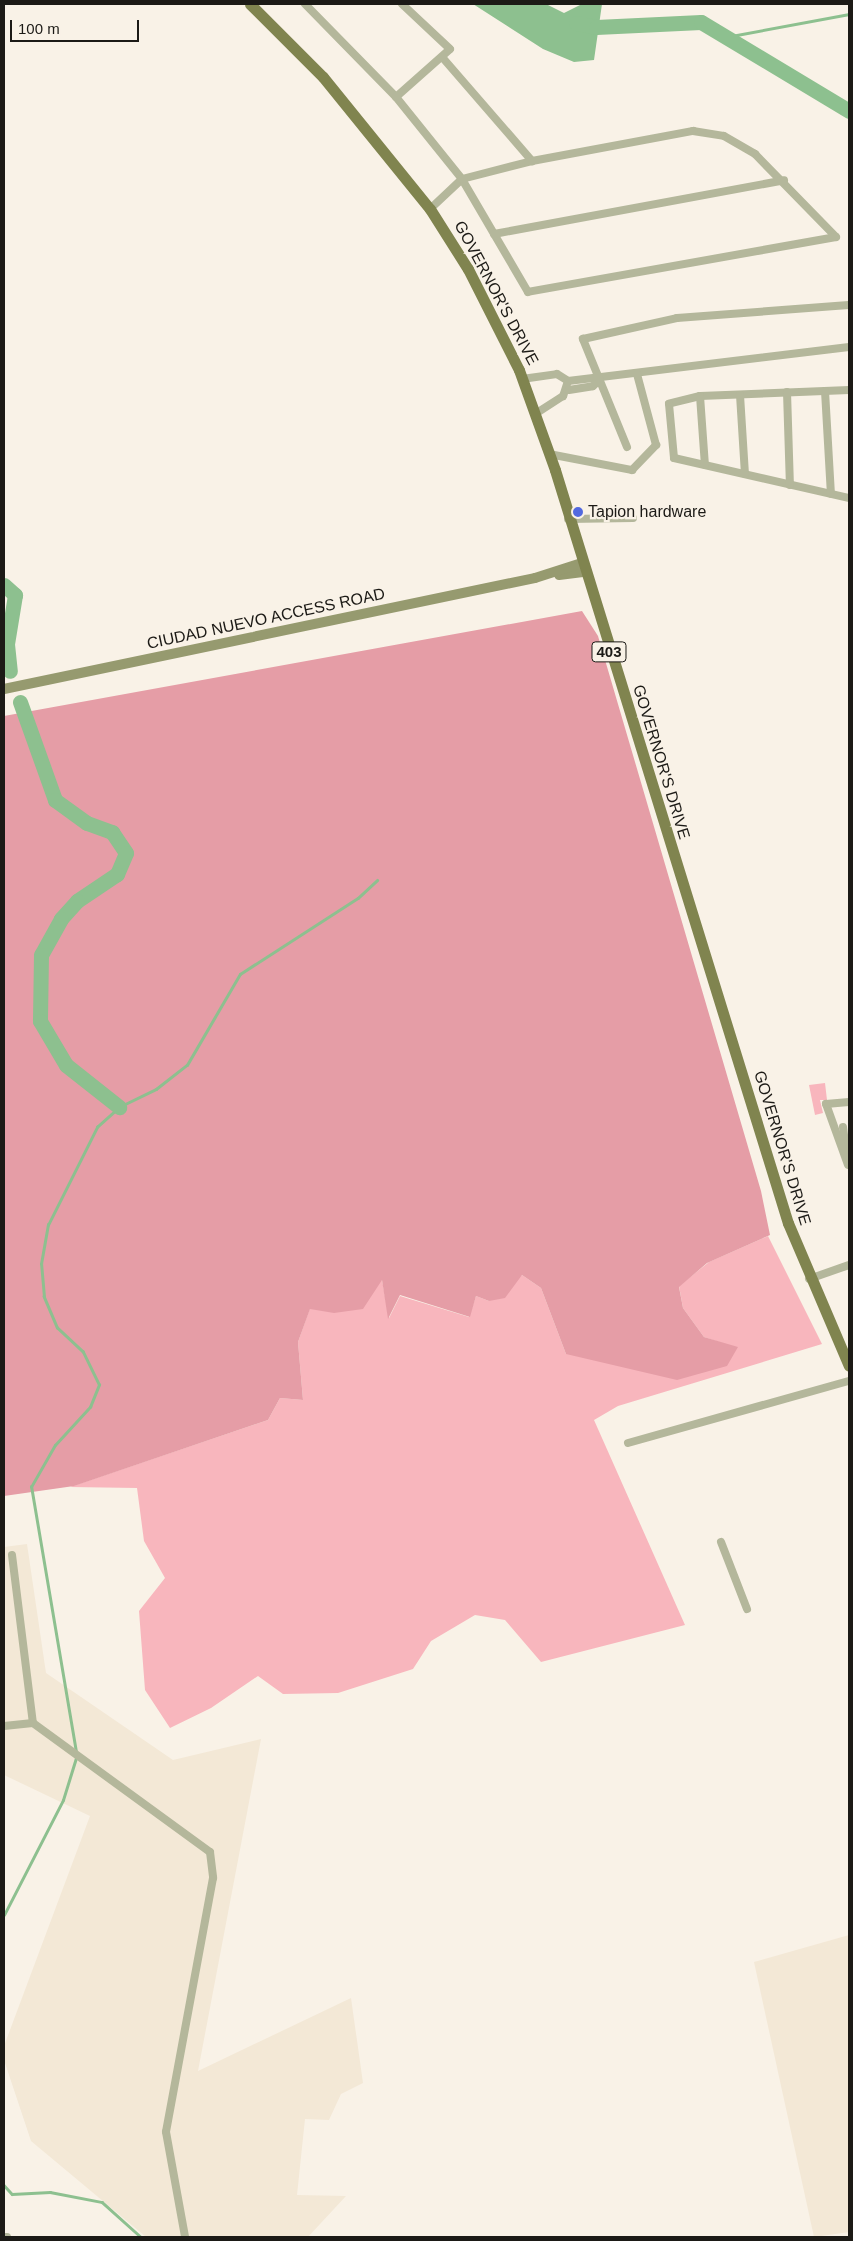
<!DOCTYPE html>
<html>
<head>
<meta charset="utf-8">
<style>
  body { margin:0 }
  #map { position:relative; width:853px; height:2241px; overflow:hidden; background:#f9f2e7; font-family:Arial,sans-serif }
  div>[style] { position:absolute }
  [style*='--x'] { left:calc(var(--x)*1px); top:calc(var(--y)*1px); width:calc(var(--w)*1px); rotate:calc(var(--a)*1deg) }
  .built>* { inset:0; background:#f3e8d6 }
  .green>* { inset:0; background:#f8b6bd }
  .forest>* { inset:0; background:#e59da6 }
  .water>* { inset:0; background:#8dc08f }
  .stream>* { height:2.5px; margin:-1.25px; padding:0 1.25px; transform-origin:1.25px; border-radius:1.25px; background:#8dc08f }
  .river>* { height:15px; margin:-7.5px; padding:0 7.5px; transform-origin:7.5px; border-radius:7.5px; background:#8dc08f }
  .street>* { height:8px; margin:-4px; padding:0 4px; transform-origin:4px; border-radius:4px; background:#b4b79b }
  .secondary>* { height:10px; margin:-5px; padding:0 5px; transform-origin:5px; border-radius:5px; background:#969a6f }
  .primary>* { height:11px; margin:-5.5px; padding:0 5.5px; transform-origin:5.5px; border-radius:5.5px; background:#80844f }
  .dots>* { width:14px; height:14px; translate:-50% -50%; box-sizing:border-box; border:2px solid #f9f2e7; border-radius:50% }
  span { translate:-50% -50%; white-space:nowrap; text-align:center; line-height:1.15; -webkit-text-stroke:4.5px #f9f2e7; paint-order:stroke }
  .shield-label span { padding:1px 4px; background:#f9f2e7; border:1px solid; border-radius:4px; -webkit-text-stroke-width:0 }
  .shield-label { font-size:15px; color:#1c1a16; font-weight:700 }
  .street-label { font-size:16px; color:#1c1a16 }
  .poi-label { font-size:16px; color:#1c1a16 }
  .left { translate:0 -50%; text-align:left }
  .frame { position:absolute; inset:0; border:5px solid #1c1a16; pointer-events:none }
  .scale { position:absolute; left:10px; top:20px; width:129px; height:22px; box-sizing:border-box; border:2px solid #1c1a16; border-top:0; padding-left:6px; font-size:15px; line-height:18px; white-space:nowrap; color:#1c1a16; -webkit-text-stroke:4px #f9f2e7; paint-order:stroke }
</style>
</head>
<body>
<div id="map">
  <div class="built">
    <div style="clip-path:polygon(27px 1544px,46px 1673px,173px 1760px,261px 1739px,198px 2071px,351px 1998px,363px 2083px,341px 2094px,329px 2120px,305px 2119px,297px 2195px,346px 2196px,308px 2237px,146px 2237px,31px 2141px,4px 2060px,4px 2046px,90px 1816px,4px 1775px,4px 1547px)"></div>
    <div style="clip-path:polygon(849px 1935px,849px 2232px,814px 2237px,754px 1962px)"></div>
  </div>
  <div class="green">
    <div style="clip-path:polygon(825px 1083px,827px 1100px,820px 1100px,823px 1113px,815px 1115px,809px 1085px)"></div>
    <div style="clip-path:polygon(768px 1236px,822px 1344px,618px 1406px,594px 1420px,685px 1625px,541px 1662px,505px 1620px,475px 1615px,431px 1641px,413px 1669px,338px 1693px,283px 1694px,258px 1676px,211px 1708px,170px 1728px,145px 1690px,139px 1611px,165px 1578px,144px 1541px,137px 1488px,70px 1487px,268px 1420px,280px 1398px,303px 1400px,298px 1342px,310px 1308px,382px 1280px,389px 1318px,400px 1296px,469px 1317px,476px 1296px,489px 1301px,522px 1275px,541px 1288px,566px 1354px,737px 1348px,704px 1337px,683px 1308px,679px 1286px,709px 1262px)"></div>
  </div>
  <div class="forest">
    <div style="clip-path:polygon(582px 611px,598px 636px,761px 1191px,770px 1235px,707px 1263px,679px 1287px,683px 1308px,704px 1337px,738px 1347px,727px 1366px,677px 1380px,566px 1354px,541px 1288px,522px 1275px,505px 1298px,489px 1301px,476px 1296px,470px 1317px,400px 1295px,388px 1319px,382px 1280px,363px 1309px,334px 1313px,310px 1309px,298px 1342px,303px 1400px,280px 1398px,268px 1420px,74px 1486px,4px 1496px,4px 716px)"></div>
  </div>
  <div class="water">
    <div style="clip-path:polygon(473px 4px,546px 4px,564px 13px,582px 4px,602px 4px,594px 60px,574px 62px,543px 49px)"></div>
  </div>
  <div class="stream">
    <div style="--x:726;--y:37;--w:125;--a:-10.6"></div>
    <div style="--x:76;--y:1752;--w:269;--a:-99.6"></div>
    <div style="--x:31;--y:1487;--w:48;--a:-60.3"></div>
    <div style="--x:55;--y:1445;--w:52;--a:-47.4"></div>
    <div style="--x:90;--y:1407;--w:24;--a:-68"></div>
    <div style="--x:99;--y:1385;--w:37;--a:-116"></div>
    <div style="--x:83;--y:1352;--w:35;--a:-137"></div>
    <div style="--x:57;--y:1328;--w:34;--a:-113"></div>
    <div style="--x:44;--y:1297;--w:33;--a:-95"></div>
    <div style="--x:41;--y:1264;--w:40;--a:-80"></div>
    <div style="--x:48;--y:1225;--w:110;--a:-63.4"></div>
    <div style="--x:97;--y:1127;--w:30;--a:-42"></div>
    <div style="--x:119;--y:1107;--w:41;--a:-25.9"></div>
    <div style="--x:156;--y:1089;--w:39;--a:-38"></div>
    <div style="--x:187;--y:1065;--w:105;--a:-59.8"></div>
    <div style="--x:240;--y:974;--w:140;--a:-32.8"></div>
    <div style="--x:358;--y:898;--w:26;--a:-43"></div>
    <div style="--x:4;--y:1915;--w:129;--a:-62.8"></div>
    <div style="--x:63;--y:1800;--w:44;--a:-72.8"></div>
    <div style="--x:4;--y:2185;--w:12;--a:48"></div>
    <div style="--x:12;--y:2194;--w:38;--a:-3"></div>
    <div style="--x:50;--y:2192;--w:53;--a:10.9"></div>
    <div style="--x:102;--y:2202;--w:52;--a:41.9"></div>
  </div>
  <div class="river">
    <div style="--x:576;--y:23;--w:20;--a:11"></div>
    <div style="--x:596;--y:27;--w:105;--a:-2.7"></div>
    <div style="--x:701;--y:22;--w:173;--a:31"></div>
    <div style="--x:4;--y:585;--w:15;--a:42"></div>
    <div style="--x:15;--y:595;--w:50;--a:99.3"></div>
    <div style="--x:7;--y:644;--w:27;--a:84"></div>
    <div style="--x:20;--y:702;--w:104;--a:70.3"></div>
    <div style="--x:55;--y:800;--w:39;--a:36"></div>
    <div style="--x:87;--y:823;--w:27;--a:20"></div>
    <div style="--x:112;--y:832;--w:25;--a:56"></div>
    <div style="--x:126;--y:853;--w:23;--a:113"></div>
    <div style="--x:117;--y:874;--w:48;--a:146"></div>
    <div style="--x:77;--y:901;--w:24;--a:132"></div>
    <div style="--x:61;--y:919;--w:41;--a:119.1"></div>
    <div style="--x:41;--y:955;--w:66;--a:90.9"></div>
    <div style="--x:40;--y:1021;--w:51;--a:59.4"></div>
    <div style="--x:66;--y:1065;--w:68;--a:38.4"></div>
  </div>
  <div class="street">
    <div style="--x:305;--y:4;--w:130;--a:45.6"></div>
    <div style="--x:396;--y:97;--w:105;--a:51.2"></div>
    <div style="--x:462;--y:179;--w:44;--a:136.8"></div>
    <div style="--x:442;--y:57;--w:138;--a:49.1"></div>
    <div style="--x:396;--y:97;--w:72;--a:-41.6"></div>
    <div style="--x:450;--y:49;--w:66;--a:-136.8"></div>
    <div style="--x:693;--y:131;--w:31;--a:9"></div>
    <div style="--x:724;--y:136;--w:36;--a:30"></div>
    <div style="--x:755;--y:154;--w:116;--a:45.7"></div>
    <div style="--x:836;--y:237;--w:313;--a:169.9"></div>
    <div style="--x:528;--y:292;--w:131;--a:-120.3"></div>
    <div style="--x:462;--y:179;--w:72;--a:-14.4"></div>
    <div style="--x:532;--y:161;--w:164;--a:-10.6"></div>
    <div style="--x:494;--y:234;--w:295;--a:-10.5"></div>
    <div style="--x:522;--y:379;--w:35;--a:-8"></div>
    <div style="--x:557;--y:374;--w:13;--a:32"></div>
    <div style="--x:568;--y:381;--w:16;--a:108"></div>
    <div style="--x:563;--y:396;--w:33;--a:147"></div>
    <div style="--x:568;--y:381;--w:283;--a:-6.9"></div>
    <div style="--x:569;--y:390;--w:24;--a:-9"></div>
    <div style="--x:593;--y:386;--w:9;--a:-41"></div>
    <div style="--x:849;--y:390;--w:149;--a:177.7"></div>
    <div style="--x:700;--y:396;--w:32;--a:166"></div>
    <div style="--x:669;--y:404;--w:54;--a:84.7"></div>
    <div style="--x:674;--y:458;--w:180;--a:12.9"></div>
    <div style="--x:825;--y:391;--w:103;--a:86.7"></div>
    <div style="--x:787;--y:392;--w:93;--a:88.2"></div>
    <div style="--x:740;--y:395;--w:79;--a:86.4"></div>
    <div style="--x:700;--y:396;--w:69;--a:85.9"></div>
    <div style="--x:627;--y:447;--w:117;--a:-112.2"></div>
    <div style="--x:583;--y:339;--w:96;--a:-12.6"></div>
    <div style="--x:677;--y:318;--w:172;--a:-4.3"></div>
    <div style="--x:549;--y:454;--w:85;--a:10.9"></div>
    <div style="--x:632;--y:470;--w:35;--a:-46"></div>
    <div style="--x:656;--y:445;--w:73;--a:-105"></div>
    <div style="--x:568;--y:519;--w:65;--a:-0.9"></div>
    <div style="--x:843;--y:1127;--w:24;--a:83"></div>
    <div style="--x:848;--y:1165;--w:65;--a:-109.8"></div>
    <div style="--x:826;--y:1104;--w:23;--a:-5"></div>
    <div style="--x:809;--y:1279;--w:42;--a:-19.3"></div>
    <div style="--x:628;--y:1443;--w:230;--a:-15.7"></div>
    <div style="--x:721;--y:1542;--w:72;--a:68.8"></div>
    <div style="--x:12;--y:1555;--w:169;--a:82.9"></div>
    <div style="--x:4;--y:1726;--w:29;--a:-6"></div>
    <div style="--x:33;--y:1723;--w:219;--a:36.1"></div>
    <div style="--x:210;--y:1852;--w:26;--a:83"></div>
    <div style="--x:213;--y:1878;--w:258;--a:100.5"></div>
    <div style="--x:166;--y:2132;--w:107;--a:79.7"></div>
    <div style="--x:4;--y:2237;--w:3;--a:0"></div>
  </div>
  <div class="secondary">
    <div style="--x:559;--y:575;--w:26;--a:-7"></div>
    <div style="--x:4;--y:689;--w:542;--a:-11.81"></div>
    <div style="--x:535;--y:578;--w:49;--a:-17.7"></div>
  </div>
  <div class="primary">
    <div style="--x:250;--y:4;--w:103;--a:45"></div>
    <div style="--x:323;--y:77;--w:170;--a:51"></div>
    <div style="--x:430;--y:209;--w:71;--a:57.7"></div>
    <div style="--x:468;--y:269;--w:113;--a:63.2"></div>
    <div style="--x:519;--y:370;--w:106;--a:70.2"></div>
    <div style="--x:555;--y:470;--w:788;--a:72.81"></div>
    <div style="--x:788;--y:1223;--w:155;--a:66.9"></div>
  </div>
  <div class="dots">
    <div style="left:578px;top:512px;background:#5269df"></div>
  </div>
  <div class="shield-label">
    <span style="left:609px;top:652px">403</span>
  </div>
  <div class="street-label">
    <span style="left:496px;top:293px;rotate:62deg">GOVERNOR'S DRIVE</span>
    <span style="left:266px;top:619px;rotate:-12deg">CIUDAD NUEVO ACCESS ROAD</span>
    <span style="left:661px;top:762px;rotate:73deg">GOVERNOR'S DRIVE</span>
    <span style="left:782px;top:1148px;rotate:73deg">GOVERNOR'S DRIVE</span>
  </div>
  <div class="poi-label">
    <span class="left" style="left:588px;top:512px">Tapion hardware</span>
  </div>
  <div class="frame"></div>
  <div class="scale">100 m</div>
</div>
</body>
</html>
